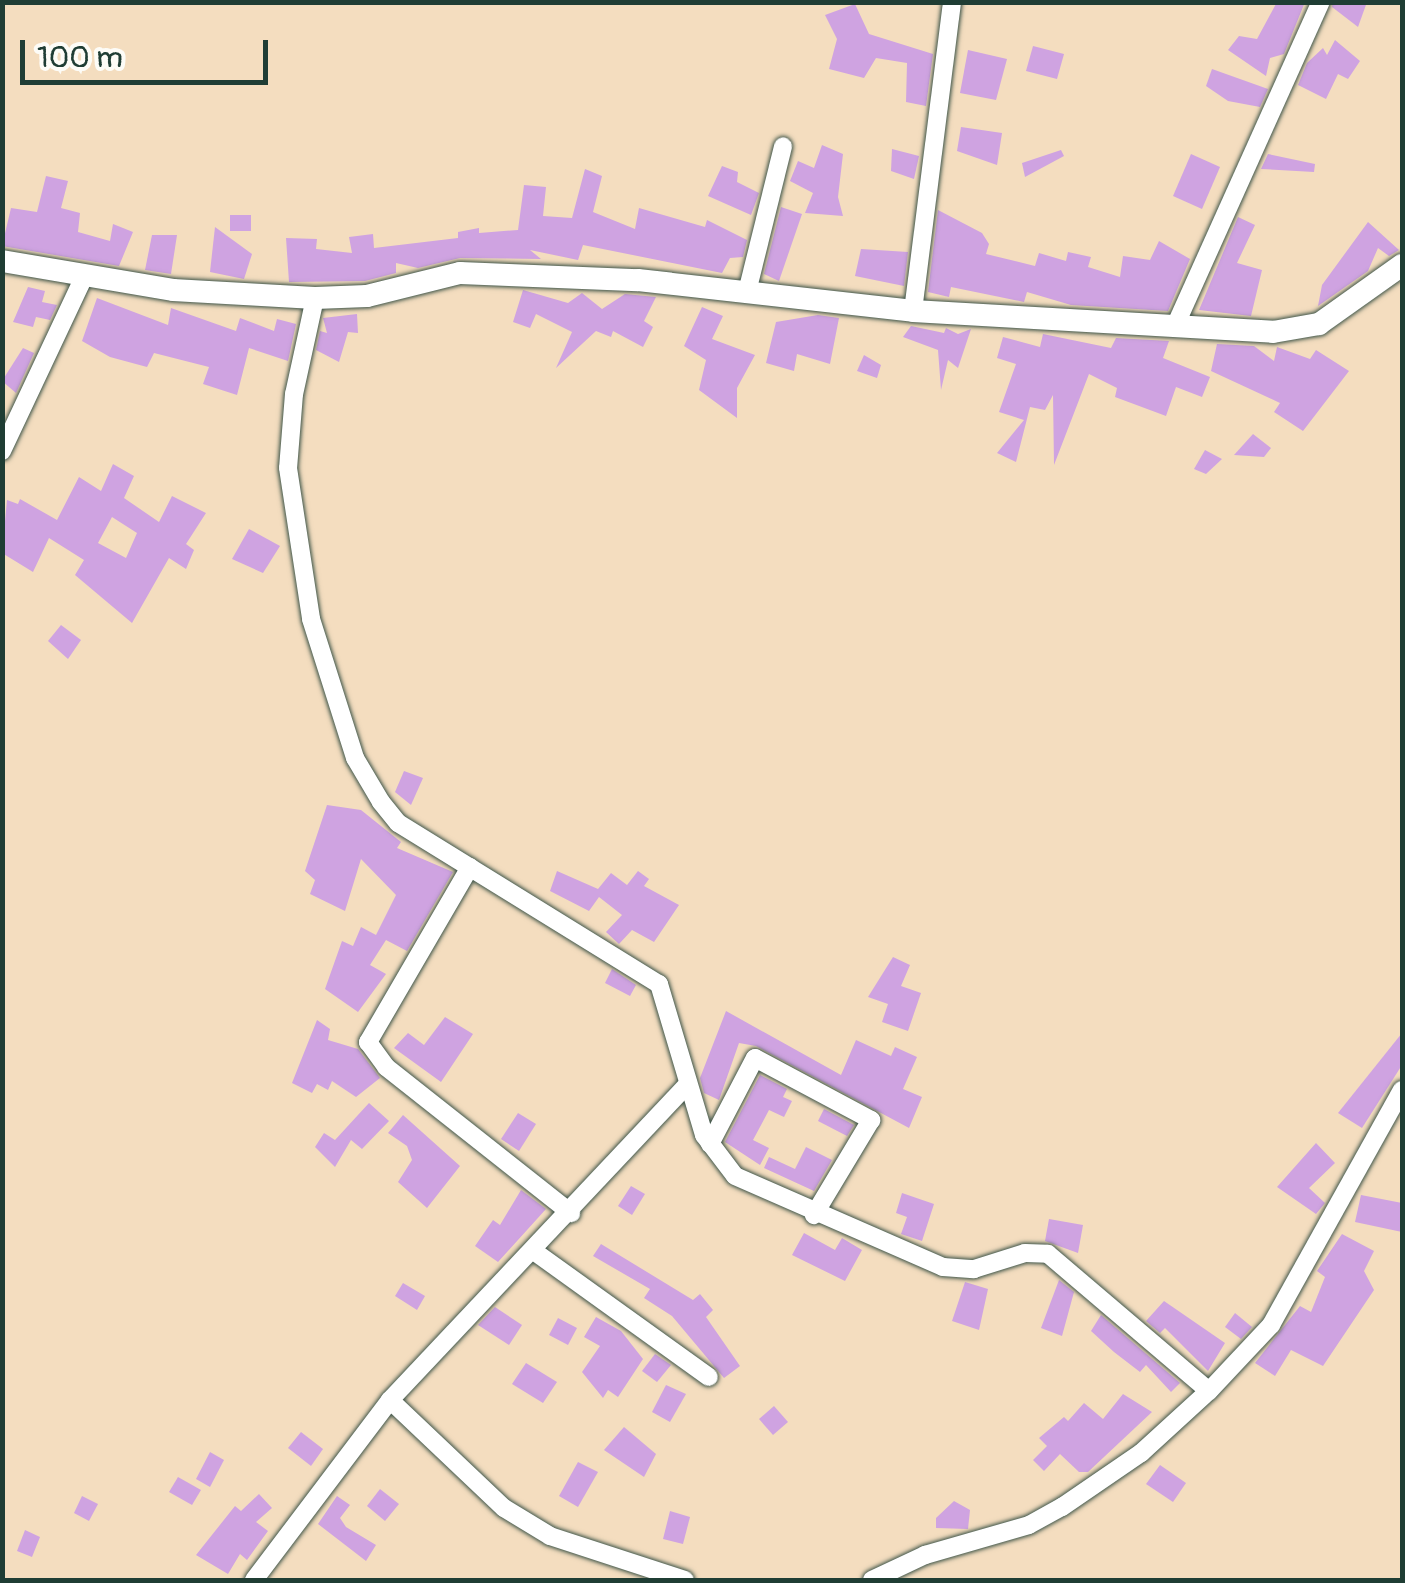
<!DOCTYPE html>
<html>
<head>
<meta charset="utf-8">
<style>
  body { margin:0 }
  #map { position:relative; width:1405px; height:1583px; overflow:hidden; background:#f4ddbf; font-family:Pangolin,sans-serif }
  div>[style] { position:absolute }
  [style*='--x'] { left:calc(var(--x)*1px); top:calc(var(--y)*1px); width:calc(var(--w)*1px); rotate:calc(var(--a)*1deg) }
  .building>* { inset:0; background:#cfa3e1 }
  .roads { filter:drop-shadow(0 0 2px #3f5549) drop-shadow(0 0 2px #3f5549) }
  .minor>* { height:18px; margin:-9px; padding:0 9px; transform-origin:9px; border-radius:9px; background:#fff }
  .tertiary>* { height:22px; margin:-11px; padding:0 11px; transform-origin:11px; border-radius:11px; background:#fff }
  span { translate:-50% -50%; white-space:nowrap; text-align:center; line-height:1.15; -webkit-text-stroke:8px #fdfcf7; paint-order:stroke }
  .frame { position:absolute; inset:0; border:5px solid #1f3d34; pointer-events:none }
  .scale { position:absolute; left:20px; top:40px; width:248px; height:45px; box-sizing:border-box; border:5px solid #1f3d34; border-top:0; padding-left:12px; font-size:30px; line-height:35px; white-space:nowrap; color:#1f3d34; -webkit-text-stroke:8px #fdfcf7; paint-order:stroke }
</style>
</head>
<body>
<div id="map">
  <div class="building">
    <div style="clip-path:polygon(1277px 2px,1305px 2px,1284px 54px,1270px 58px,1266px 76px,1228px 50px,1239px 36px,1257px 39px)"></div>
    <div style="clip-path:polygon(1333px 2px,1367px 2px,1358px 27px,1332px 7px)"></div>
    <div style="clip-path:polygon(855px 4px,869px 34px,933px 54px,926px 106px,906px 102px,907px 63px,876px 58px,864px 78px,829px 69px,837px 39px,825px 15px)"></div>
    <div style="clip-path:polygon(1335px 40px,1360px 61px,1348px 79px,1338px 74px,1326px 99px,1298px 85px,1307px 63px,1323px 48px,1327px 55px)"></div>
    <div style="clip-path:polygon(1033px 46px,1064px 54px,1057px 79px,1026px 71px)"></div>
    <div style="clip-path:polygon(968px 50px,1007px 59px,996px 100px,960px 93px)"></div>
    <div style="clip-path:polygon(1212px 69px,1268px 89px,1260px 107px,1228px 101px,1206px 86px)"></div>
    <div style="clip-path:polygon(961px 127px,1002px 133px,997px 165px,957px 151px)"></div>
    <div style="clip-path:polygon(822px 145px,843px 154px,838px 197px,843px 216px,805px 213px,813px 193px,790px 181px,798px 161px,814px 168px)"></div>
    <div style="clip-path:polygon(892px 149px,919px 156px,914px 179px,891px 171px)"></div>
    <div style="clip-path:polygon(1061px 150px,1064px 156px,1025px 177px,1022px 163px)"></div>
    <div style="clip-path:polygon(1191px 154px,1220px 167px,1202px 209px,1173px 196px)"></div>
    <div style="clip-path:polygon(1268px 154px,1315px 164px,1314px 172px,1261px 169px)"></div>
    <div style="clip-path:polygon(722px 166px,738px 172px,737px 182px,759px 193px,751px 215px,708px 196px)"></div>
    <div style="clip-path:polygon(585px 169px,602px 176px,593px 212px,635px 229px,639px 208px,705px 227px,707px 220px,747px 240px,743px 257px,730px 258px,722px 273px,583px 245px,578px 260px,530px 250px,541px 259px,460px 258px,418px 268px,396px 263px,396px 273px,365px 281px,289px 282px,286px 238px,317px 239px,316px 249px,352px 253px,349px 237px,373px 234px,374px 248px,458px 238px,458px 232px,479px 228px,479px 233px,518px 230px,524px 185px,546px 187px,543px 216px,572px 218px)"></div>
    <div style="clip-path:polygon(46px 176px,68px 181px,61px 208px,80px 213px,78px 232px,110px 241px,113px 224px,133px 232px,119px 266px,2px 246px,11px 208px,37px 212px)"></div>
    <div style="clip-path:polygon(781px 207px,802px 214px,779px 281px,764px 274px)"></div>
    <div style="clip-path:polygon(938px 210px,982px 233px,989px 244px,986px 254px,1035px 266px,1039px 253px,1066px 261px,1068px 252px,1091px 257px,1088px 267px,1120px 277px,1123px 256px,1150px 260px,1159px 241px,1190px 259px,1168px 311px,1071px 305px,1027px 292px,1024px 302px,951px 287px,949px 297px,928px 292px)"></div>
    <div style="clip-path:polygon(230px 215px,251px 215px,251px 231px,230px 231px)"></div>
    <div style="clip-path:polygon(1238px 217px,1255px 225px,1237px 263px,1262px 270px,1251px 316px,1199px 310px)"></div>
    <div style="clip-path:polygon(1368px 222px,1399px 250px,1389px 256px,1378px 248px,1368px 271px,1318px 306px,1322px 285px)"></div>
    <div style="clip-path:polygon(215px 227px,252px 254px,244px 279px,210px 272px)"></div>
    <div style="clip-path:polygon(152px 235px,177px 235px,171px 274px,145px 270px)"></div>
    <div style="clip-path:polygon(861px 249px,908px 252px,904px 286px,855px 276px)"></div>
    <div style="clip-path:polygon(28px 287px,45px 291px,42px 302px,57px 305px,50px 320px,36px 317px,33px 327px,13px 322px)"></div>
    <div style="clip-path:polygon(523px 290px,568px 303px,582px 293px,602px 309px,625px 294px,656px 297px,644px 321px,653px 327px,643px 347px,613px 331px,611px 337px,596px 331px,556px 368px,572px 332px,536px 314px,530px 328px,513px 322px)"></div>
    <div style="clip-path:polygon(97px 298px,168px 325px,171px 308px,236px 331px,240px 318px,274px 331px,277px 319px,296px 324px,288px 361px,249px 348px,237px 395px,203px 384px,209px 367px,154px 353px,147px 367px,110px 357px,82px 341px)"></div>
    <div style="clip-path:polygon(702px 307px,723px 316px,712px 339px,755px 355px,737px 388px,737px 418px,699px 390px,706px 360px,684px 346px)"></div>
    <div style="clip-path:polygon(357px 314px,358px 333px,348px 332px,339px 362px,316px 350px,320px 331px,327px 333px,323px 318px)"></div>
    <div style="clip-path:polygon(818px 315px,839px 318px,830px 364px,797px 354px,794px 371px,766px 363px,776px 322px)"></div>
    <div style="clip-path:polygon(911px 326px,944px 333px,946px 328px,958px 334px,971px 329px,958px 368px,948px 360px,941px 390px,938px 350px,903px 337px)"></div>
    <div style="clip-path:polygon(1043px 334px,1111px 348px,1116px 338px,1169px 341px,1163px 358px,1210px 377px,1202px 397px,1176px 387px,1166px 416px,1115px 397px,1117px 388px,1089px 374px,1054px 465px,1053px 395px,1045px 410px,1030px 407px,1016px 462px,997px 453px,1024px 420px,999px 412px,1016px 364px,997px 358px,1003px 337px,1040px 347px)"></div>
    <div style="clip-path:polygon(1217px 344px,1254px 346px,1274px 361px,1277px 347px,1310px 359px,1316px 350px,1349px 371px,1303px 431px,1274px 412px,1280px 403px,1211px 371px)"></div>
    <div style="clip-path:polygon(23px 348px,34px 353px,16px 393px,2px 381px)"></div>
    <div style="clip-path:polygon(864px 355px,881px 365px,877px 378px,857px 371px)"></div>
    <div style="clip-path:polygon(1253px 434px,1271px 448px,1264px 457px,1234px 455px)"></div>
    <div style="clip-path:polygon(1205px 450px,1222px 459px,1206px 474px,1194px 469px)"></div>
    <div style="clip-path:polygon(evenodd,113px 464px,134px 476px,124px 498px,159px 522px,172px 496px,206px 513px,186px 544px,194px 550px,186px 569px,169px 558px,132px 623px,75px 575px,84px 560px,49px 538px,33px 572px,2px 553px,7px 500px,18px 504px,20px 499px,57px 520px,79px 477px,101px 491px,113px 464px,112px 517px,137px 533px,126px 558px,98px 543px,112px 517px)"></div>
    <div style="clip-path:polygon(249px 529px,280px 546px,263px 573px,232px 559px)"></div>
    <div style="clip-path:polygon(61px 625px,81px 640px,68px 659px,48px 641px)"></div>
    <div style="clip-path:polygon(404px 771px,423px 778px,411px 805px,395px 792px)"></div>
    <div style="clip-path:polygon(327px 805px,361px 810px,401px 842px,397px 848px,453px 872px,407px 951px,386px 940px,370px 965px,386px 974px,358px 1012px,325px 989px,342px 941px,353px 946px,361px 927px,376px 935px,396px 895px,361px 859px,345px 911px,310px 894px,315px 880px,305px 871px)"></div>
    <div style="clip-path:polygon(557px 871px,598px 889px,611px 873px,627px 885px,638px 871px,649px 879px,644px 886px,679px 905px,654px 942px,632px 930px,619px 944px,606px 932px,622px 915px,599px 897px,589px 911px,550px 891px)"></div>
    <div style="clip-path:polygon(893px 957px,910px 965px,901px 986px,921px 993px,908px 1031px,882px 1022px,888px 1004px,868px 997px)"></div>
    <div style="clip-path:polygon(612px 969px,636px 985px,630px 996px,605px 983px)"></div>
    <div style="clip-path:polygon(726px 1011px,841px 1075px,856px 1040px,891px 1056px,895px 1047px,917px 1057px,903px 1089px,922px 1097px,909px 1128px,756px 1046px,739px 1043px,719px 1100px,704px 1093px,700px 1078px)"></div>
    <div style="clip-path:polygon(445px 1017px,473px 1034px,441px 1082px,394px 1048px,408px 1033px,424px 1045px)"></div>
    <div style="clip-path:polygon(317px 1020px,330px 1029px,328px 1040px,358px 1049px,380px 1078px,356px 1097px,332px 1081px,328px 1090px,317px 1084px,312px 1093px,292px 1083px)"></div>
    <div style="clip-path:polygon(1402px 1033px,1402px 1065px,1362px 1128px,1338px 1113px)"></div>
    <div style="clip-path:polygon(760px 1075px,787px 1089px,783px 1097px,792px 1101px,784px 1117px,769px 1110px,753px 1140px,769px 1148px,760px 1165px,725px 1142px)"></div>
    <div style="clip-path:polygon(369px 1103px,389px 1121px,362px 1149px,351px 1140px,335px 1167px,315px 1147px,324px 1133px,335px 1140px)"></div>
    <div style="clip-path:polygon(824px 1109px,854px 1125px,847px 1136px,818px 1121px)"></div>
    <div style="clip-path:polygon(518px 1113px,536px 1124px,519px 1151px,501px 1139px)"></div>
    <div style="clip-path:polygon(403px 1115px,460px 1166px,427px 1208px,398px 1182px,412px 1160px,407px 1146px,388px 1133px)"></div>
    <div style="clip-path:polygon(1316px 1143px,1335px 1163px,1309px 1188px,1325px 1203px,1316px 1214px,1277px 1187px)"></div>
    <div style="clip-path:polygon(806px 1147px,832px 1160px,814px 1191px,764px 1168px,769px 1157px,795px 1169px)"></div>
    <div style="clip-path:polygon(631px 1186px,645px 1194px,632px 1215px,618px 1206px)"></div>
    <div style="clip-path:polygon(521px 1190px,546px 1209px,498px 1262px,475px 1246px,493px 1220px,500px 1225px)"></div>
    <div style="clip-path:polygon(902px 1193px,934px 1204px,922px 1241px,901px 1234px,907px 1217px,896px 1213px)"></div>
    <div style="clip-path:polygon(1361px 1195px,1402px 1203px,1402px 1232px,1355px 1222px)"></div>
    <div style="clip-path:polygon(1049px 1219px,1083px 1225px,1078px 1253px,1045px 1241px)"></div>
    <div style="clip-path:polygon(804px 1233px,835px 1250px,842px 1238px,862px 1250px,845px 1281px,792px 1255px)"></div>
    <div style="clip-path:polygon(1342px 1234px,1374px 1251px,1364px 1271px,1374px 1290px,1323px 1366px,1291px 1350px,1275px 1376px,1255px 1363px,1300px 1306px,1311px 1312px,1325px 1277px,1317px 1271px)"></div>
    <div style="clip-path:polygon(601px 1244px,693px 1300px,700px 1294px,713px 1310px,706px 1317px,740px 1366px,724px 1378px,672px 1316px,644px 1298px,650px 1289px,593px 1256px)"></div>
    <div style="clip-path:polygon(1059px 1280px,1074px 1292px,1062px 1336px,1041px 1328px)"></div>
    <div style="clip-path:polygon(965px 1282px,988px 1289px,979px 1330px,952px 1321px)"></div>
    <div style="clip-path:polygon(403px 1283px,425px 1296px,417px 1310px,395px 1296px)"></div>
    <div style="clip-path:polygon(1164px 1301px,1225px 1343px,1208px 1371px,1165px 1328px,1160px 1333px,1146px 1321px)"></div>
    <div style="clip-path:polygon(495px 1307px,522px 1325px,509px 1345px,478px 1325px)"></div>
    <div style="clip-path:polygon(1235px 1313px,1252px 1327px,1241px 1339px,1225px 1327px)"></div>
    <div style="clip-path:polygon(1101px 1315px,1180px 1383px,1171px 1392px,1146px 1365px,1140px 1372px,1114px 1352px,1091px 1331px)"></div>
    <div style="clip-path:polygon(596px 1317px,621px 1331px,643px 1359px,618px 1397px,608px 1390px,603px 1398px,582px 1372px,600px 1346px,584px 1337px)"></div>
    <div style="clip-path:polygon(558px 1318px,577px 1328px,568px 1345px,549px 1335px)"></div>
    <div style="clip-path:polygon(655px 1354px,671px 1365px,657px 1382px,642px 1371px)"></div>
    <div style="clip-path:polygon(526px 1363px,557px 1382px,543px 1403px,512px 1384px)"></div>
    <div style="clip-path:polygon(666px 1385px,686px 1394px,670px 1422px,652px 1412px)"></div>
    <div style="clip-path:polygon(1123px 1394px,1152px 1412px,1088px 1472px,1079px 1472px,1060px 1454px,1044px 1471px,1033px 1460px,1047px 1446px,1039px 1438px,1064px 1417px,1068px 1421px,1084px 1403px,1103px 1419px)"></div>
    <div style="clip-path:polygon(774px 1406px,788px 1422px,773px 1435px,759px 1419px)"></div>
    <div style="clip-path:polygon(624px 1427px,656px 1454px,644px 1477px,604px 1450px)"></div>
    <div style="clip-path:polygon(301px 1432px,323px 1449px,311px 1466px,288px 1448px)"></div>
    <div style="clip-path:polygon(210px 1452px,224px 1460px,210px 1487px,196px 1479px)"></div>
    <div style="clip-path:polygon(578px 1462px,598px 1472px,578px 1507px,559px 1496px)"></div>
    <div style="clip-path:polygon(1160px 1465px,1186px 1483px,1173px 1502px,1146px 1484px)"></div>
    <div style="clip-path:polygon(178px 1477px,201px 1490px,192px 1505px,169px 1492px)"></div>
    <div style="clip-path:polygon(380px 1489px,399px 1504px,385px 1521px,367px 1506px)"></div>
    <div style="clip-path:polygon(259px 1494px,272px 1508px,256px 1522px,268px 1531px,247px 1560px,240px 1554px,228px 1574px,196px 1555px,235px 1506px,241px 1511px)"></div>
    <div style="clip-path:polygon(82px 1496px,98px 1504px,89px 1521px,74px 1513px)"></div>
    <div style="clip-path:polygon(337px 1496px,350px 1505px,340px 1518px,346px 1527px,376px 1545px,366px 1561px,318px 1524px)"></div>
    <div style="clip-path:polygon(954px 1501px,970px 1510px,968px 1529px,936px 1528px,936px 1518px)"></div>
    <div style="clip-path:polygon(670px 1511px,690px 1517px,683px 1544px,663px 1539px)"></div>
    <div style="clip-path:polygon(25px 1530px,40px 1537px,32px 1557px,17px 1551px)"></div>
  </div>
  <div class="roads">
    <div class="minor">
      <div style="--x:747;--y:292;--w:150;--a:-76.1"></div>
      <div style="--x:315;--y:298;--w:98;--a:102.3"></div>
      <div style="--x:294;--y:394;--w:74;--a:94.6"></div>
      <div style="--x:288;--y:468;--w:153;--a:81.3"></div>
      <div style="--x:311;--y:619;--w:146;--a:72.4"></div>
      <div style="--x:355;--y:758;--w:51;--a:59.4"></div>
      <div style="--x:381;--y:802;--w:27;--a:51"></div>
      <div style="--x:398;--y:823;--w:307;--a:31.7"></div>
      <div style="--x:659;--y:984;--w:158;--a:73.4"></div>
      <div style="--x:704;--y:1135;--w:51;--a:52.9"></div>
      <div style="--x:735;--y:1176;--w:227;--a:23.6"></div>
      <div style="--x:943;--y:1267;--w:31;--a:4"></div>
      <div style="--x:974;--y:1269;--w:53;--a:-17.4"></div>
      <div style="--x:1025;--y:1253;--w:23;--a:2"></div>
      <div style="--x:1048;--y:1254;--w:211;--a:40.4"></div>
      <div style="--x:913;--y:311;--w:311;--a:-82.8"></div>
      <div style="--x:1176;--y:324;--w:353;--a:-65.8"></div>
      <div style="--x:2;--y:451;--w:195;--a:-64.8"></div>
      <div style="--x:470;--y:867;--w:203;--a:120.2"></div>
      <div style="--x:368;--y:1042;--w:31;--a:54"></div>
      <div style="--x:386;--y:1067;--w:236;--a:38.3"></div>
      <div style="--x:710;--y:1144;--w:97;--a:-62.4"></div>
      <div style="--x:755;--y:1058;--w:132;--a:28.1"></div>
      <div style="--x:871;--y:1120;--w:111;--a:121"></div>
      <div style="--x:535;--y:1252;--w:214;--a:35.7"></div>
      <div style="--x:390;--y:1400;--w:157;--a:43.5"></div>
      <div style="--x:504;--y:1508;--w:54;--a:31.3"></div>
      <div style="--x:550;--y:1536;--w:142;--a:18.1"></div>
      <div style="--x:254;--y:1580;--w:226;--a:-52.9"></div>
      <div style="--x:390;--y:1400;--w:433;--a:-46.7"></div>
      <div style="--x:872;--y:1580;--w:59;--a:-25.3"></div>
      <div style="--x:925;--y:1555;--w:108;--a:-16.1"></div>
      <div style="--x:1029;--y:1525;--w:38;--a:-29"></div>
      <div style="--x:1062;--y:1507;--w:96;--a:-34.4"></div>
      <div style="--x:1141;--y:1453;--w:92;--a:-42.4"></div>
      <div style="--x:1209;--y:1391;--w:91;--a:-46.8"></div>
      <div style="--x:1271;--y:1325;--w:269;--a:-60.9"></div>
    </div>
    <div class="tertiary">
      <div style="--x:2;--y:261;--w:173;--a:9.6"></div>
      <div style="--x:173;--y:290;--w:142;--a:3.2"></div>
      <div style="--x:315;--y:298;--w:52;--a:-2.2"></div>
      <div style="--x:367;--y:296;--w:96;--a:-13.9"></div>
      <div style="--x:460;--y:273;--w:178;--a:2.3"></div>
      <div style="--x:638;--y:280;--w:277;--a:6.4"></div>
      <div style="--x:913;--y:311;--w:361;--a:3.3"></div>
      <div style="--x:1273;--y:332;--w:47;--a:-9.9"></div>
      <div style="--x:1319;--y:324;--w:102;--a:-35.4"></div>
    </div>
  </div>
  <div class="frame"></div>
  <div class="scale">100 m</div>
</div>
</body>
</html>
